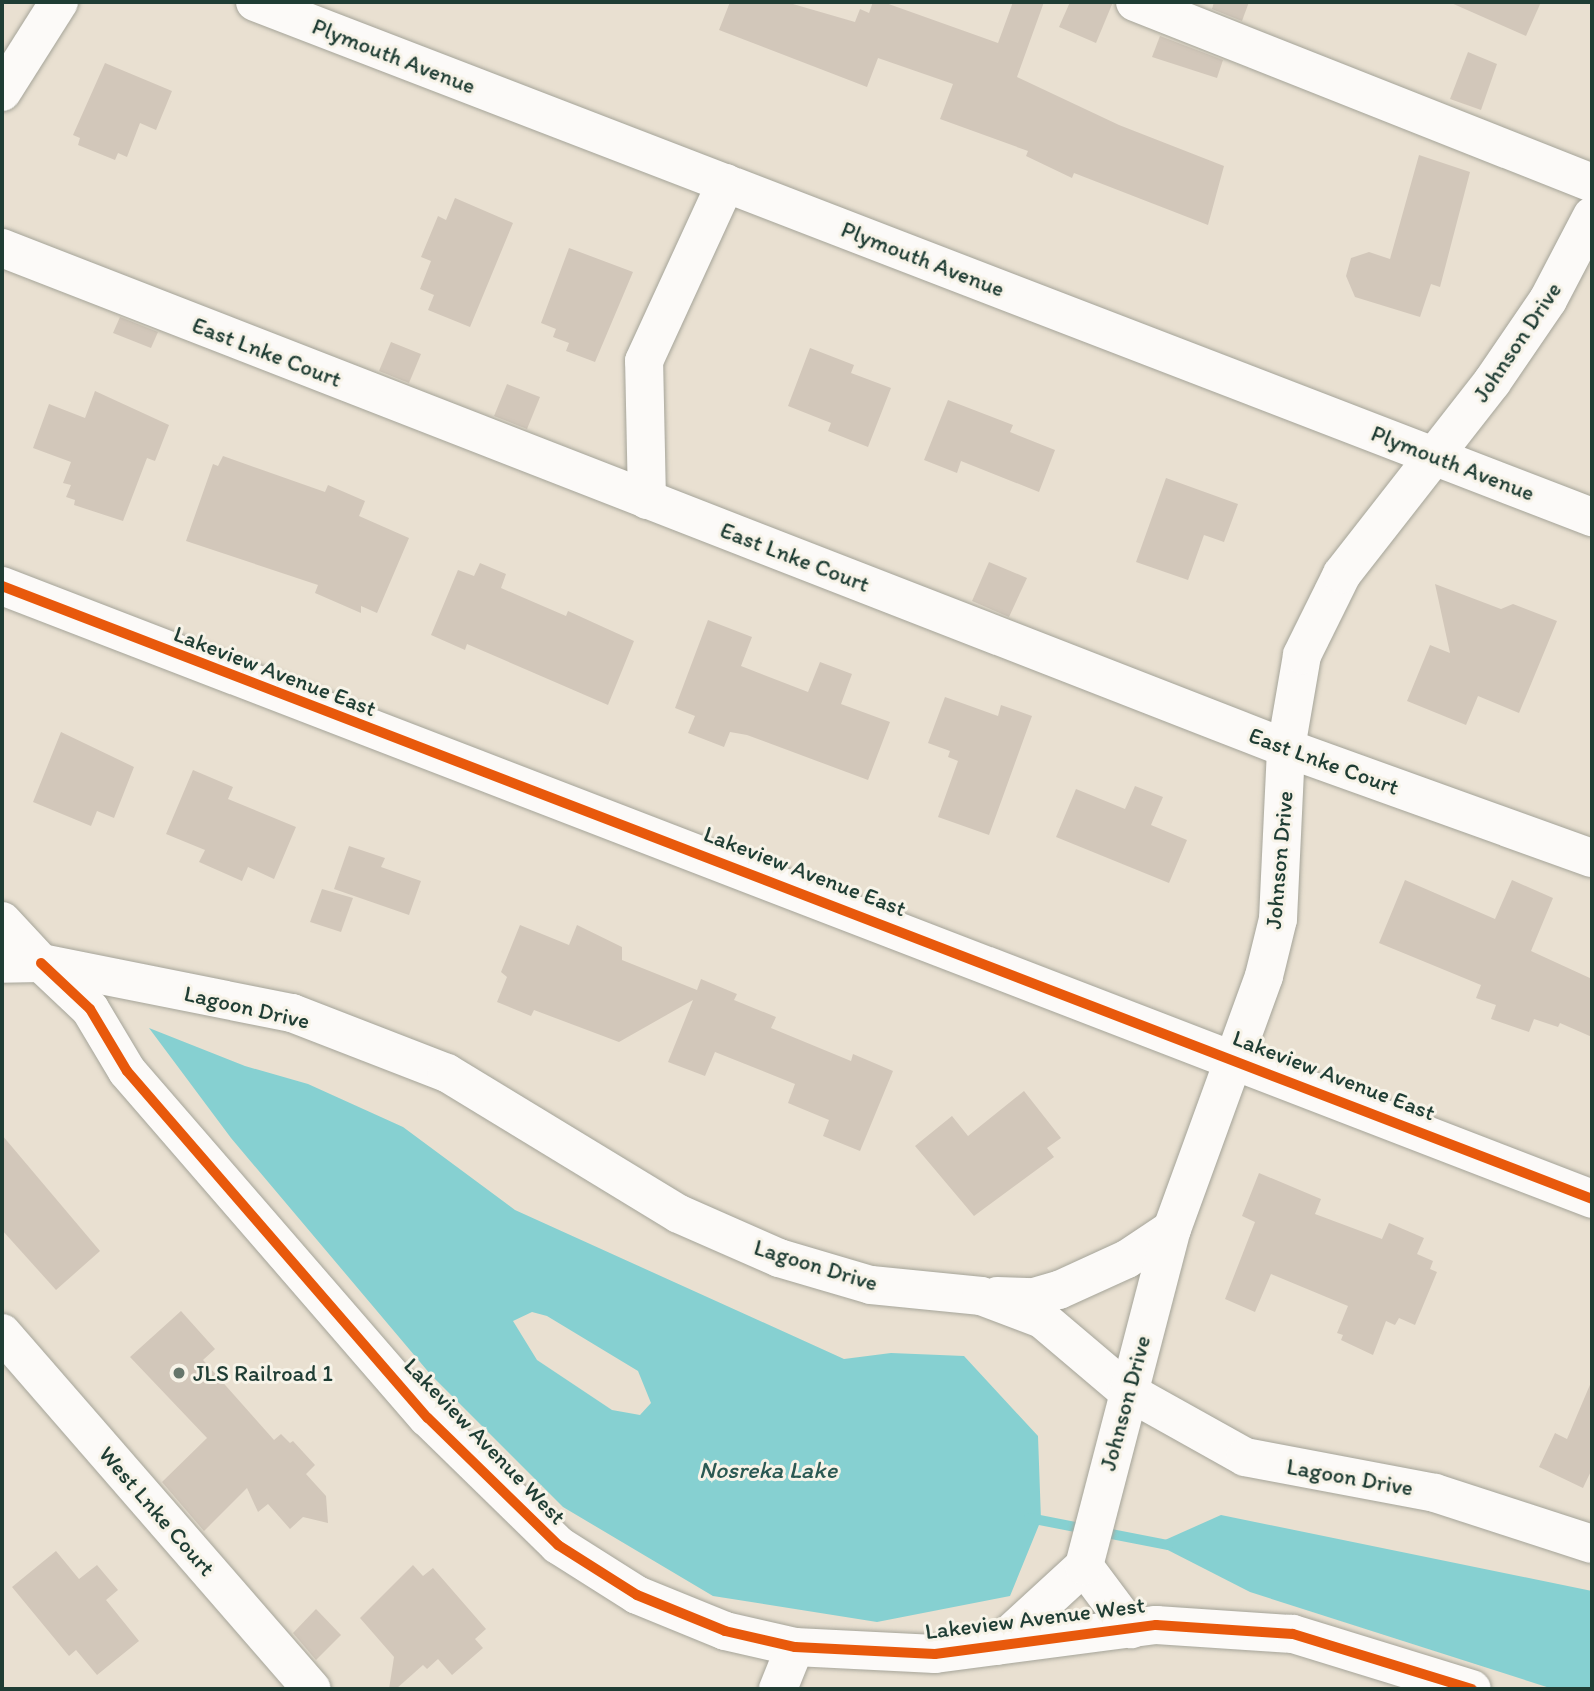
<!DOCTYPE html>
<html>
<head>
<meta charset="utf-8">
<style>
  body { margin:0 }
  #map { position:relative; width:1594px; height:1691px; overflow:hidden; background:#e9e0d1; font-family:Itim,sans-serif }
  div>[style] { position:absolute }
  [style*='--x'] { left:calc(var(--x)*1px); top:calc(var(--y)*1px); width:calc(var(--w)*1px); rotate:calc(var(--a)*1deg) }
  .water>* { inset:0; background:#86d0d1 }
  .stream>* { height:10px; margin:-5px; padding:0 5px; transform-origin:5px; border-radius:5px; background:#86d0d1 }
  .building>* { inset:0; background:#d2c7ba }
  .roads { filter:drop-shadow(0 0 2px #a5a499) drop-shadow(0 0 2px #a5a499) }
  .minor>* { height:38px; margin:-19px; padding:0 19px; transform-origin:19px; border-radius:19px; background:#fcfaf8 }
  .cycleway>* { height:10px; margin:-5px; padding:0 5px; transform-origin:5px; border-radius:5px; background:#e8590c }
  .dots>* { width:19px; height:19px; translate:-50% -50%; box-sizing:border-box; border:4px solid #f7f3e8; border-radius:50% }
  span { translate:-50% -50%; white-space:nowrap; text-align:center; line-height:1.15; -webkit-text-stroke:6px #f7f3e8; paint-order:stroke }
  .street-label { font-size:23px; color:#1f3d34 }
  .poi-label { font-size:23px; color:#1f3d34 }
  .left { translate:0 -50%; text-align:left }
  .water-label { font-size:24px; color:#2b5953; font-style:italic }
  .frame { position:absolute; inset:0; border:4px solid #1f3d34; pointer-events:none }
</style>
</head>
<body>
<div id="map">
  <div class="water">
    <div style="clip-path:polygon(evenodd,149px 1028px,245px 1066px,308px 1084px,403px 1127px,515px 1210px,844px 1359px,891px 1353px,964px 1356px,1038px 1436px,1041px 1520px,1010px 1596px,877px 1622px,713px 1596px,563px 1507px,431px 1375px,231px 1138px,149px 1028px,532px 1312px,547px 1316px,638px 1371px,651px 1403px,640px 1415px,612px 1410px,537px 1360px,513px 1321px,532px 1312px)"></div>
    <div style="clip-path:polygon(1221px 1515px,1592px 1591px,1592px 1689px,1553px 1689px,1250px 1592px,1156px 1544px)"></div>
  </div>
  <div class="stream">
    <div style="--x:1029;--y:1518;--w:142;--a:11"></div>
  </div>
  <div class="building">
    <div style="clip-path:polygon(730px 2px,786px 2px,855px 22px,860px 9px,869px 13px,873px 2px,883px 2px,998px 43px,1013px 2px,1044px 2px,1017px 77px,1119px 125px,1224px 166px,1208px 225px,1074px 173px,1072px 178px,1026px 156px,1028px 151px,940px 119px,953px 84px,878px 58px,867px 87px,719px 30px)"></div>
    <div style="clip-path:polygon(1070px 2px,1113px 2px,1096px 43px,1059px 27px)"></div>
    <div style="clip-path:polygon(1214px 2px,1249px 2px,1242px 21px,1212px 9px)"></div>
    <div style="clip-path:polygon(1449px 2px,1541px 2px,1526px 36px)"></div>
    <div style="clip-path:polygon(1160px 36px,1223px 60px,1217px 78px,1152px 57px)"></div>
    <div style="clip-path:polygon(1468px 52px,1497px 64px,1481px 110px,1450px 99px)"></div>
    <div style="clip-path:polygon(105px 63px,172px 91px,156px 130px,140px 123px,127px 157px,118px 153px,115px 160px,78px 145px,80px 138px,73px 135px)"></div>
    <div style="clip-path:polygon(1419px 155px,1470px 172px,1440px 287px,1431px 284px,1420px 317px,1355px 297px,1346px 276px,1351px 258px,1369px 252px,1390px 259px)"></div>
    <div style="clip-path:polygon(455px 198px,513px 223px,470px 327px,428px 310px,434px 295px,420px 289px,431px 261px,421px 257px,438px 216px,446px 220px)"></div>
    <div style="clip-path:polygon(569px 248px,633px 272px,595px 362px,566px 351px,569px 343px,553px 337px,556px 329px,541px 323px)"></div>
    <div style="clip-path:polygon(120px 317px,158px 332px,151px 348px,113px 333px)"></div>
    <div style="clip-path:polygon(391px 342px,421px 354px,409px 383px,379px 371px)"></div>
    <div style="clip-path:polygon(810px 348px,854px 365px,851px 373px,891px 388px,868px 447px,828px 431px,831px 423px,788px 406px)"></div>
    <div style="clip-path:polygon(507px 384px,540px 397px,527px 429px,494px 416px)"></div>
    <div style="clip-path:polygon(95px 391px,169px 425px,155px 461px,147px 458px,123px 521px,74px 505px,75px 500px,66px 497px,71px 485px,63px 483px,71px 462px,33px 448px,49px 404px,85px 418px)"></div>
    <div style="clip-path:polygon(948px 400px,1013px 425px,1010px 432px,1055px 450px,1039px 492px,961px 461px,957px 473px,924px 460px)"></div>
    <div style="clip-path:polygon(223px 456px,325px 492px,328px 485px,365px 501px,359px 516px,409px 538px,377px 613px,361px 606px,361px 613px,315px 593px,318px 585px,186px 541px,213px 464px,218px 466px)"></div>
    <div style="clip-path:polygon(1166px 478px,1238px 504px,1224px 542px,1204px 535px,1188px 580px,1136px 562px)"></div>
    <div style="clip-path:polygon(989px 562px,1027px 578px,1009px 617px,972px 601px)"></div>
    <div style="clip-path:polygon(480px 563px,506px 574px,501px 588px,566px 616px,568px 611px,634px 641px,608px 705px,467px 644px,465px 650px,431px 635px,458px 570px,474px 576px)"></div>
    <div style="clip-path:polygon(1435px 584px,1501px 609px,1513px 604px,1557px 621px,1519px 713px,1478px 696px,1466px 725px,1407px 701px,1430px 645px,1450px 653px)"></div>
    <div style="clip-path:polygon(708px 620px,752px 637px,741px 666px,808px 692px,820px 662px,852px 674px,841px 704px,890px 722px,868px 780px,747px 735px,730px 732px,724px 747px,688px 733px,695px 716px,675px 708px)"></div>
    <div style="clip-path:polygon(945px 697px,998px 716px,1001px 705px,1032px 716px,989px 835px,938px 817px,958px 761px,948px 757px,950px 751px,928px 743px)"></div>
    <div style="clip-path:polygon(61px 732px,134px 767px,114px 818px,97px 811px,91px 826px,33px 802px)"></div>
    <div style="clip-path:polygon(193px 770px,233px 787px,228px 799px,296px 827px,274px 879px,248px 867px,242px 881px,199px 862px,205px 850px,166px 834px)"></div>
    <div style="clip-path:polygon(1135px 786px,1163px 797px,1151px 825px,1187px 840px,1169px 883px,1056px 837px,1076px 789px,1125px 809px)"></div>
    <div style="clip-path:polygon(349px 846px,385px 858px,381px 867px,421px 881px,409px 915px,334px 889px)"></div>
    <div style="clip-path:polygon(1405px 880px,1495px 919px,1512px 880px,1553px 898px,1531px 951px,1592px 979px,1592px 1037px,1560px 1023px,1558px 1027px,1534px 1019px,1529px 1032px,1491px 1019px,1496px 1005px,1476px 998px,1481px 985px,1379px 943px)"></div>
    <div style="clip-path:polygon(322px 889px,353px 898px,341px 932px,310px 922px)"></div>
    <div style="clip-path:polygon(520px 925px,569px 945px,577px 925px,622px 947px,622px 960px,697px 990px,701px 979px,737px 994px,734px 1000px,776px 1017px,771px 1028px,851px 1061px,853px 1054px,893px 1071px,860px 1151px,823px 1136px,829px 1120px,788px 1103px,795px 1084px,715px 1052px,705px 1076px,668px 1062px,693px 1000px,619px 1042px,534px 1010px,531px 1016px,497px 1002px,507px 977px,501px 972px)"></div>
    <div style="clip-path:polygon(1024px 1091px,1061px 1138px,1047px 1148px,1054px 1157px,974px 1216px,915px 1146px,952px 1116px,968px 1136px)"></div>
    <div style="clip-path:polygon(2px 1135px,100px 1251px,56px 1290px,2px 1230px)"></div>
    <div style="clip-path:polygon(1259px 1173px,1321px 1199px,1315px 1214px,1382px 1239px,1389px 1223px,1424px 1238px,1417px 1254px,1433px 1261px,1430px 1269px,1437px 1272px,1415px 1325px,1399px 1318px,1395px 1325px,1386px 1321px,1373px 1355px,1341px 1340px,1343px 1335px,1337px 1333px,1348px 1306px,1271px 1274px,1255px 1312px,1225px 1299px,1255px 1222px,1242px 1216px)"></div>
    <div style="clip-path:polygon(181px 1311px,215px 1349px,203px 1360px,274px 1440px,281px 1434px,290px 1443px,293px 1441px,315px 1465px,306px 1474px,326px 1496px,328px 1523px,303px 1517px,290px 1529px,268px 1504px,258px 1512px,247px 1488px,204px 1531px,162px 1482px,207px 1438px,130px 1357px)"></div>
    <div style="clip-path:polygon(1592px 1380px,1592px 1469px,1583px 1488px,1539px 1467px,1555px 1433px,1567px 1439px)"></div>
    <div style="clip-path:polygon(56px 1551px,79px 1579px,97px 1565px,118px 1590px,106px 1600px,139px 1641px,97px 1675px,76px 1650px,69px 1656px,12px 1587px)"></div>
    <div style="clip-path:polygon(413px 1565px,423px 1576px,433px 1568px,486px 1629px,475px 1639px,483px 1648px,452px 1675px,438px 1659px,427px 1669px,423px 1665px,396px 1689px,389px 1689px,394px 1657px,360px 1618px)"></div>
    <div style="clip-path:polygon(316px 1609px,341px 1635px,316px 1660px,293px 1633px)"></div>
  </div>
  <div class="roads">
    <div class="minor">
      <div style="--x:255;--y:2;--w:1433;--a:21.07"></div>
      <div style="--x:1135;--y:2;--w:492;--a:21.6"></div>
      <div style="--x:2;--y:92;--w:107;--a:-57.7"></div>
      <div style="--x:2;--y:248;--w:1378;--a:21.28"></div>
      <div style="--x:1286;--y:748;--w:325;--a:19.8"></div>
      <div style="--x:647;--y:500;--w:139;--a:-91.2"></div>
      <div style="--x:644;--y:361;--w:196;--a:-65.3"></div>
      <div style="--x:2;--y:586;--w:1704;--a:21.08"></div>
      <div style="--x:2;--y:921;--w:57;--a:47.1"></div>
      <div style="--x:41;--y:963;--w:39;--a:179"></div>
      <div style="--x:41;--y:963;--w:67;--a:43.2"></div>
      <div style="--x:90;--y:1009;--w:72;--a:59.2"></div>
      <div style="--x:127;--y:1071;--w:459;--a:49.1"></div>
      <div style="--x:428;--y:1418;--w:182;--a:44.3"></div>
      <div style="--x:558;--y:1545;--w:93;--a:32.3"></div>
      <div style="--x:637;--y:1595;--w:95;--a:22.2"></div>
      <div style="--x:725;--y:1631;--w:72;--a:12.9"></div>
      <div style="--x:795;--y:1647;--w:140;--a:2.9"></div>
      <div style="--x:935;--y:1654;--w:223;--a:-7.5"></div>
      <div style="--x:1156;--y:1625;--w:137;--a:3.8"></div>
      <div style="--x:1293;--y:1634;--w:187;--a:17.1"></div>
      <div style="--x:41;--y:963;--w:256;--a:11.3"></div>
      <div style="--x:292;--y:1013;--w:166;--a:21.2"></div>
      <div style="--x:447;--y:1073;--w:271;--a:31.3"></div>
      <div style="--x:679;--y:1214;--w:109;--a:23.7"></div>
      <div style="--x:779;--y:1258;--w:96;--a:16.4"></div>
      <div style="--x:871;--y:1285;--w:111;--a:5.7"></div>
      <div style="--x:981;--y:1296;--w:65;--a:20.7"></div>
      <div style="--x:1042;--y:1319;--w:111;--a:40.3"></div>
      <div style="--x:1127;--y:1391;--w:135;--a:29.2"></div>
      <div style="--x:1245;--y:1457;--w:193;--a:10.7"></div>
      <div style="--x:1435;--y:1493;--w:165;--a:18"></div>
      <div style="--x:997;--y:1296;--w:37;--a:2"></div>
      <div style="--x:1034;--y:1297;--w:26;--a:-16"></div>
      <div style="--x:1059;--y:1290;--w:75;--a:-24.5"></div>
      <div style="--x:1127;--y:1259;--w:54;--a:-33.7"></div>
      <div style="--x:2;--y:1333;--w:472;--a:49"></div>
      <div style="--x:1084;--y:1566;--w:79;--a:53.3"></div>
      <div style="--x:997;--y:1646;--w:118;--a:-42.6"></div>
      <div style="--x:1084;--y:1566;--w:348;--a:-75.4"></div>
      <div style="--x:1172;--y:1229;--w:269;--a:-70"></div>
      <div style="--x:1264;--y:976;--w:59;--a:-76.2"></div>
      <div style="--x:1278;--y:919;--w:171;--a:-87.3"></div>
      <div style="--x:1286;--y:748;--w:94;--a:-80.2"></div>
      <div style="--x:1302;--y:655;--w:90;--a:-63.7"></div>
      <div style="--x:1342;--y:574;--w:244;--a:-52"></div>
      <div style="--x:1492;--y:382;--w:99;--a:-55.7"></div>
      <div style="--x:1548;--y:300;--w:95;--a:-62.4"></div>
      <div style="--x:778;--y:1689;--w:45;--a:-68"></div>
    </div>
  </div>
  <div class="cycleway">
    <div style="--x:2;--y:586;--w:1704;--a:21.08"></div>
    <div style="--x:41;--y:963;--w:67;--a:43.2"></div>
    <div style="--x:90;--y:1009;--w:72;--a:59.2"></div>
    <div style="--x:127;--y:1071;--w:459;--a:49.1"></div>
    <div style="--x:428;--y:1418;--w:182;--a:44.3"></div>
    <div style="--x:558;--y:1545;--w:93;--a:32.3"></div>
    <div style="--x:637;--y:1595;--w:95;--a:22.2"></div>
    <div style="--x:725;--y:1631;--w:72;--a:12.9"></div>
    <div style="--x:795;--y:1647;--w:140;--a:2.9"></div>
    <div style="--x:935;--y:1654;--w:223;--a:-7.5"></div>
    <div style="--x:1156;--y:1625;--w:137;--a:3.8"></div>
    <div style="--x:1293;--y:1634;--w:187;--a:17.1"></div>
  </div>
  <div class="dots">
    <div style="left:179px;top:1373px;background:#66766b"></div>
  </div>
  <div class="street-label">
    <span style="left:394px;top:56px;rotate:21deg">Plymouth Avenue</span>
    <span style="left:923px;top:259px;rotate:21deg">Plymouth Avenue</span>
    <span style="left:1517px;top:342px;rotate:-56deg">Johnson Drive</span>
    <span style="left:267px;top:352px;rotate:21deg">East Lnke Court</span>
    <span style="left:1453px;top:463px;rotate:21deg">Plymouth Avenue</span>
    <span style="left:795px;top:557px;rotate:21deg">East Lnke Court</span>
    <span style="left:275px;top:671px;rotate:21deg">Lakeview Avenue East</span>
    <span style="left:1324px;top:761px;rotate:20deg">East Lnke Court</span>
    <span style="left:1279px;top:860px;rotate:-85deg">Johnson Drive</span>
    <span style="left:805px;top:871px;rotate:21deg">Lakeview Avenue East</span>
    <span style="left:247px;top:1007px;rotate:13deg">Lagoon Drive</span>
    <span style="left:1334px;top:1075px;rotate:21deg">Lakeview Avenue East</span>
    <span style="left:816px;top:1265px;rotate:17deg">Lagoon Drive</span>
    <span style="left:1125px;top:1403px;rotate:-75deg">Johnson Drive</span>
    <span style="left:485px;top:1441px;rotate:46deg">Lakeview Avenue West</span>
    <span style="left:1350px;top:1477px;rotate:10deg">Lagoon Drive</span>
    <span style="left:157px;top:1511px;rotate:49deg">West Lnke Court</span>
    <span style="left:1035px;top:1618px;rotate:-7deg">Lakeview Avenue West</span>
  </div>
  <div class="poi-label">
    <span class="left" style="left:193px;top:1373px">JLS Railroad 1</span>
  </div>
  <div class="water-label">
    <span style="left:768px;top:1470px">Nosreka Lake</span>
  </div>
  <div class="frame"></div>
</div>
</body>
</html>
